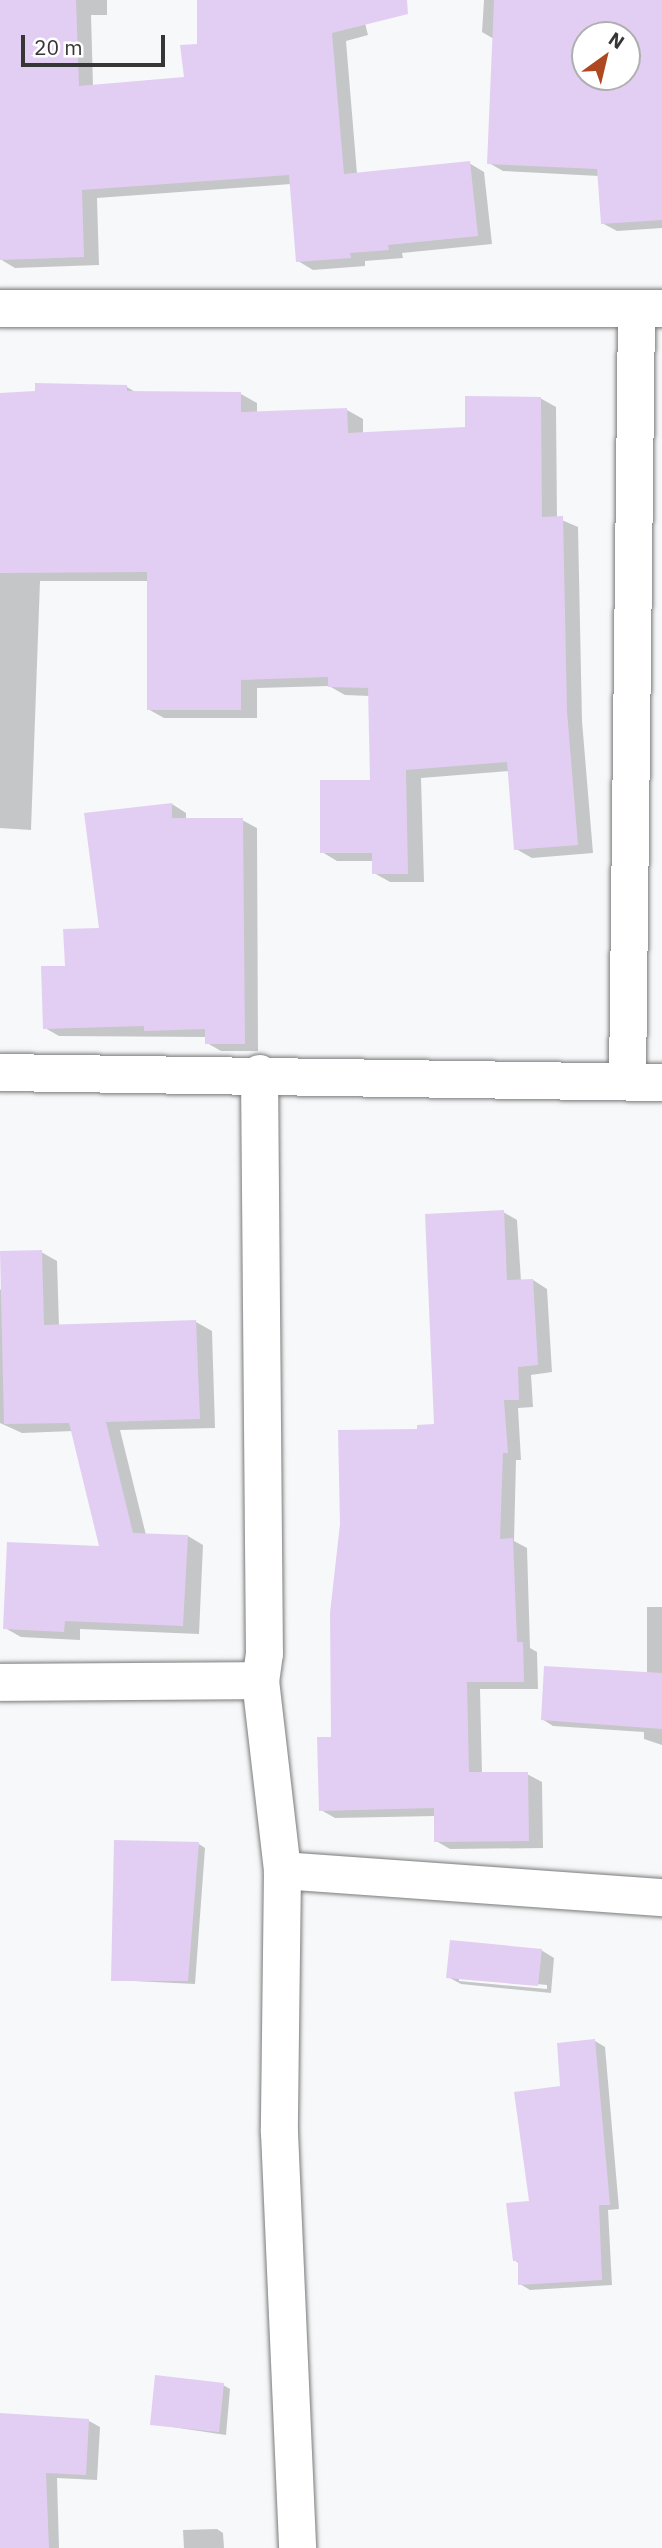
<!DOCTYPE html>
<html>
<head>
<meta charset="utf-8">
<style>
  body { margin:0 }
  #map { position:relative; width:662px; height:2548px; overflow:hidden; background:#f7f8f9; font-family:"IBM Plex Sans",sans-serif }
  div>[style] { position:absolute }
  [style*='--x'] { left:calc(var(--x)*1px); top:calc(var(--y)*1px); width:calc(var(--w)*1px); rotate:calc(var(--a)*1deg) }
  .shadow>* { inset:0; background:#0003 }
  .building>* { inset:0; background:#e3cef3 }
  .roads { filter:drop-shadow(0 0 2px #7a7b7c) drop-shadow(0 0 2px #7a7b7c) }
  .street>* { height:37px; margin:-18.5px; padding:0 18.5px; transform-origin:18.5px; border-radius:18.5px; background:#fff }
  span { translate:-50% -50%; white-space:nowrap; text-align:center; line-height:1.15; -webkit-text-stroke:7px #fff; paint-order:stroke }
  .north { position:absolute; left:571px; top:21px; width:70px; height:70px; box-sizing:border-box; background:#fff; border:2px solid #afafaf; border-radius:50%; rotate:34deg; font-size:19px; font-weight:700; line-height:28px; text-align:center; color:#363637 }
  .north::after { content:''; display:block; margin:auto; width:24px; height:32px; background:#ae4821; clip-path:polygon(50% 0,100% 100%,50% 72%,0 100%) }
  .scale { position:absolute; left:21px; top:35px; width:144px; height:32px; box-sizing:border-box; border:4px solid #363637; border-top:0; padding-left:9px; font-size:21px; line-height:24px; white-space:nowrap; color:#363637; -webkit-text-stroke:5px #fff; paint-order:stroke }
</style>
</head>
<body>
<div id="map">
  <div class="shadow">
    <div style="clip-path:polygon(0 0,107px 0,107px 15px,91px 15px,93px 86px,186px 78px,199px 45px,198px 0,359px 0,368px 35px,346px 41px,357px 174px,469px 163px,484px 172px,492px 244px,402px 253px,403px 258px,365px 261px,365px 266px,313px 270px,298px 261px,291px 184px,97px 198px,99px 265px,15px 268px,0 259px)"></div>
    <div style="clip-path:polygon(evenodd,484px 0,662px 0,662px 228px,617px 231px,602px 223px,599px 176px,503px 171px,489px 163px,494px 39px,482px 32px,484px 0,585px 35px,627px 35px,627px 77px,585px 77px,585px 35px)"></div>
    <div style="clip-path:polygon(127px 387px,137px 393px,241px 394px,257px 403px,257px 413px,347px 410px,363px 419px,363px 434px,467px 429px,540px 398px,556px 407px,557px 518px,578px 527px,582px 721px,593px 853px,532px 858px,516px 849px,509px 771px,421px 778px,424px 882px,390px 882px,374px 873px,374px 861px,337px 861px,322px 852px,372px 781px,370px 696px,345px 695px,329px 686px,257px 688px,257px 718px,164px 718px,148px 709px,149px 581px,40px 581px,31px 830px,0 828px,0 394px)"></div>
    <div style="clip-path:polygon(172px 804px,186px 813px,186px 820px,242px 820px,257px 828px,258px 1051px,221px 1051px,207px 1043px,207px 1037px,59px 1036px,45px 1028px,67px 967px,101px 930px)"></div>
    <div style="clip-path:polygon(503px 1212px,517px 1220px,521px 1281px,533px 1280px,547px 1289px,552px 1372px,531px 1375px,533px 1407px,518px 1408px,521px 1460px,516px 1460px,514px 1541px,527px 1548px,530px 1648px,537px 1652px,538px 1689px,480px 1689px,482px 1774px,527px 1774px,542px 1782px,543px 1848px,450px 1849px,436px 1841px,436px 1816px,335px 1818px,321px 1810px,332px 1739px,419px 1431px,436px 1425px)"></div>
    <div style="clip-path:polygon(41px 1252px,57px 1261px,59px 1326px,196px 1322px,212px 1331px,215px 1428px,120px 1430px,146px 1535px,188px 1536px,203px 1545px,199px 1634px,80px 1629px,80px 1640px,21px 1637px,5px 1628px,101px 1548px,73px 1431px,22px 1433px,0 1423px,0 1290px)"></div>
    <div style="clip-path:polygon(647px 1607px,662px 1607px,662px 1745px,644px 1739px,644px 1732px,553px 1726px,542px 1719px,647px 1674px)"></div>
    <div style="clip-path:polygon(199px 1844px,205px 1848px,195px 1984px,113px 1980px)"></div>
    <div style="clip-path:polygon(evenodd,541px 1950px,554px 1958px,551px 1993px,461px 1984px,448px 1977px,541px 1950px,459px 1977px,547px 1985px,547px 1989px,459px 1981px,459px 1977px)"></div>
    <div style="clip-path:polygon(595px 2041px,605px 2047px,619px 2209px,608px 2210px,612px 2285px,530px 2290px,520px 2284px,520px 2264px,514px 2260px,562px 2087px)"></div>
    <div style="clip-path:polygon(223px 2385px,230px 2389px,226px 2435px,152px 2424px)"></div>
    <div style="clip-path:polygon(89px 2421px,100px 2427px,97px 2480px,57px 2478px,59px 2548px,0 2548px,0 2444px)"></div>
    <div style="clip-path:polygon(217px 2529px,223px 2533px,224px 2548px,184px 2548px,183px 2530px)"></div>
  </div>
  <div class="building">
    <div style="clip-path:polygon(0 0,76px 0,79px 86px,184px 77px,180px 45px,197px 44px,197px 0,407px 0,408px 14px,332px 33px,344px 174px,470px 161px,478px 236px,388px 245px,389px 250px,350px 253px,351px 258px,296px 262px,289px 175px,82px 190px,84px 257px,0 260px)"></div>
    <div style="clip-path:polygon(evenodd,494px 0,662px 0,662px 220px,601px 224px,597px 169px,487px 164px,494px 0,585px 35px,627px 35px,627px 77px,585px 77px,585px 35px)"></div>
    <div style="clip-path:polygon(35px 383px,127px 385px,127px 391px,241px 392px,241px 412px,347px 408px,348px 433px,465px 427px,465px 396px,541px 397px,542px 517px,563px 516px,567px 711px,578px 845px,514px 850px,507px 762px,406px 770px,408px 874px,372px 874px,372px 853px,320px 853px,320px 780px,370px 780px,368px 688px,328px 687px,328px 677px,241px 680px,241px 710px,147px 710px,147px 572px,0 573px,0 393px,35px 391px)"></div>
    <div style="clip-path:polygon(172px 803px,172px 818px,243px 818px,245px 1044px,205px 1044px,205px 1029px,144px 1031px,144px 1026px,43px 1029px,41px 966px,65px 966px,63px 929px,99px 928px,84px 813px)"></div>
    <div style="clip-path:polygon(504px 1210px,507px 1280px,533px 1279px,538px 1365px,518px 1367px,519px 1400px,504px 1400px,508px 1453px,503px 1453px,500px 1539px,513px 1538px,517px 1642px,523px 1642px,524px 1682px,467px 1682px,469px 1772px,528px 1772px,529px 1841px,434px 1842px,434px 1808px,319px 1811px,317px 1737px,331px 1737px,330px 1613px,340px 1524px,338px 1430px,417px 1429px,417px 1425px,434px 1424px,425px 1214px)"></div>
    <div style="clip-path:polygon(42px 1250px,44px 1325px,196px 1320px,200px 1419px,106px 1422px,133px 1533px,188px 1535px,183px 1626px,65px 1621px,64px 1632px,3px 1629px,7px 1542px,99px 1546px,69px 1423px,4px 1424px,0 1251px)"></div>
    <div style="clip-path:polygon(544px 1666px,662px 1673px,662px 1729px,541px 1720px)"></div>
    <div style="clip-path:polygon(114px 1840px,199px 1842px,188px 1981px,111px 1981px)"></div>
    <div style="clip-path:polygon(450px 1940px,542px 1949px,538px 1986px,446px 1978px)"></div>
    <div style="clip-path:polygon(595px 2039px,610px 2205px,599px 2205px,602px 2280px,518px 2285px,518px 2261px,513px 2261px,506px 2203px,529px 2201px,514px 2092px,560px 2086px,557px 2043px)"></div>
    <div style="clip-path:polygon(155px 2375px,224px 2383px,219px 2432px,150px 2425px)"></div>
    <div style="clip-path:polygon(0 2413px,89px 2419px,86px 2475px,46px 2473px,49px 2548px,0 2548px)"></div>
  </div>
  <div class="roads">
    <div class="street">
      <div style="--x:0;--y:308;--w:662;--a:0"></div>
      <div style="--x:0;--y:1072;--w:662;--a:0.87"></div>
      <div style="--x:259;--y:1073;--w:580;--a:89.51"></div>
      <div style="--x:264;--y:1653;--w:27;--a:98"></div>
      <div style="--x:260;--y:1680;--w:191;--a:83.4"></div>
      <div style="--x:282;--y:1870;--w:262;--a:90.7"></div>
      <div style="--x:279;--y:2132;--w:416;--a:87.5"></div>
      <div style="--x:627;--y:1080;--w:772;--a:-89.33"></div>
      <div style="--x:0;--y:1682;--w:260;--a:-0.4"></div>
      <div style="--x:282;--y:1870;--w:381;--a:4.1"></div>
    </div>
  </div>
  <div class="north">N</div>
  <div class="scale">20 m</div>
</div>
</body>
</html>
